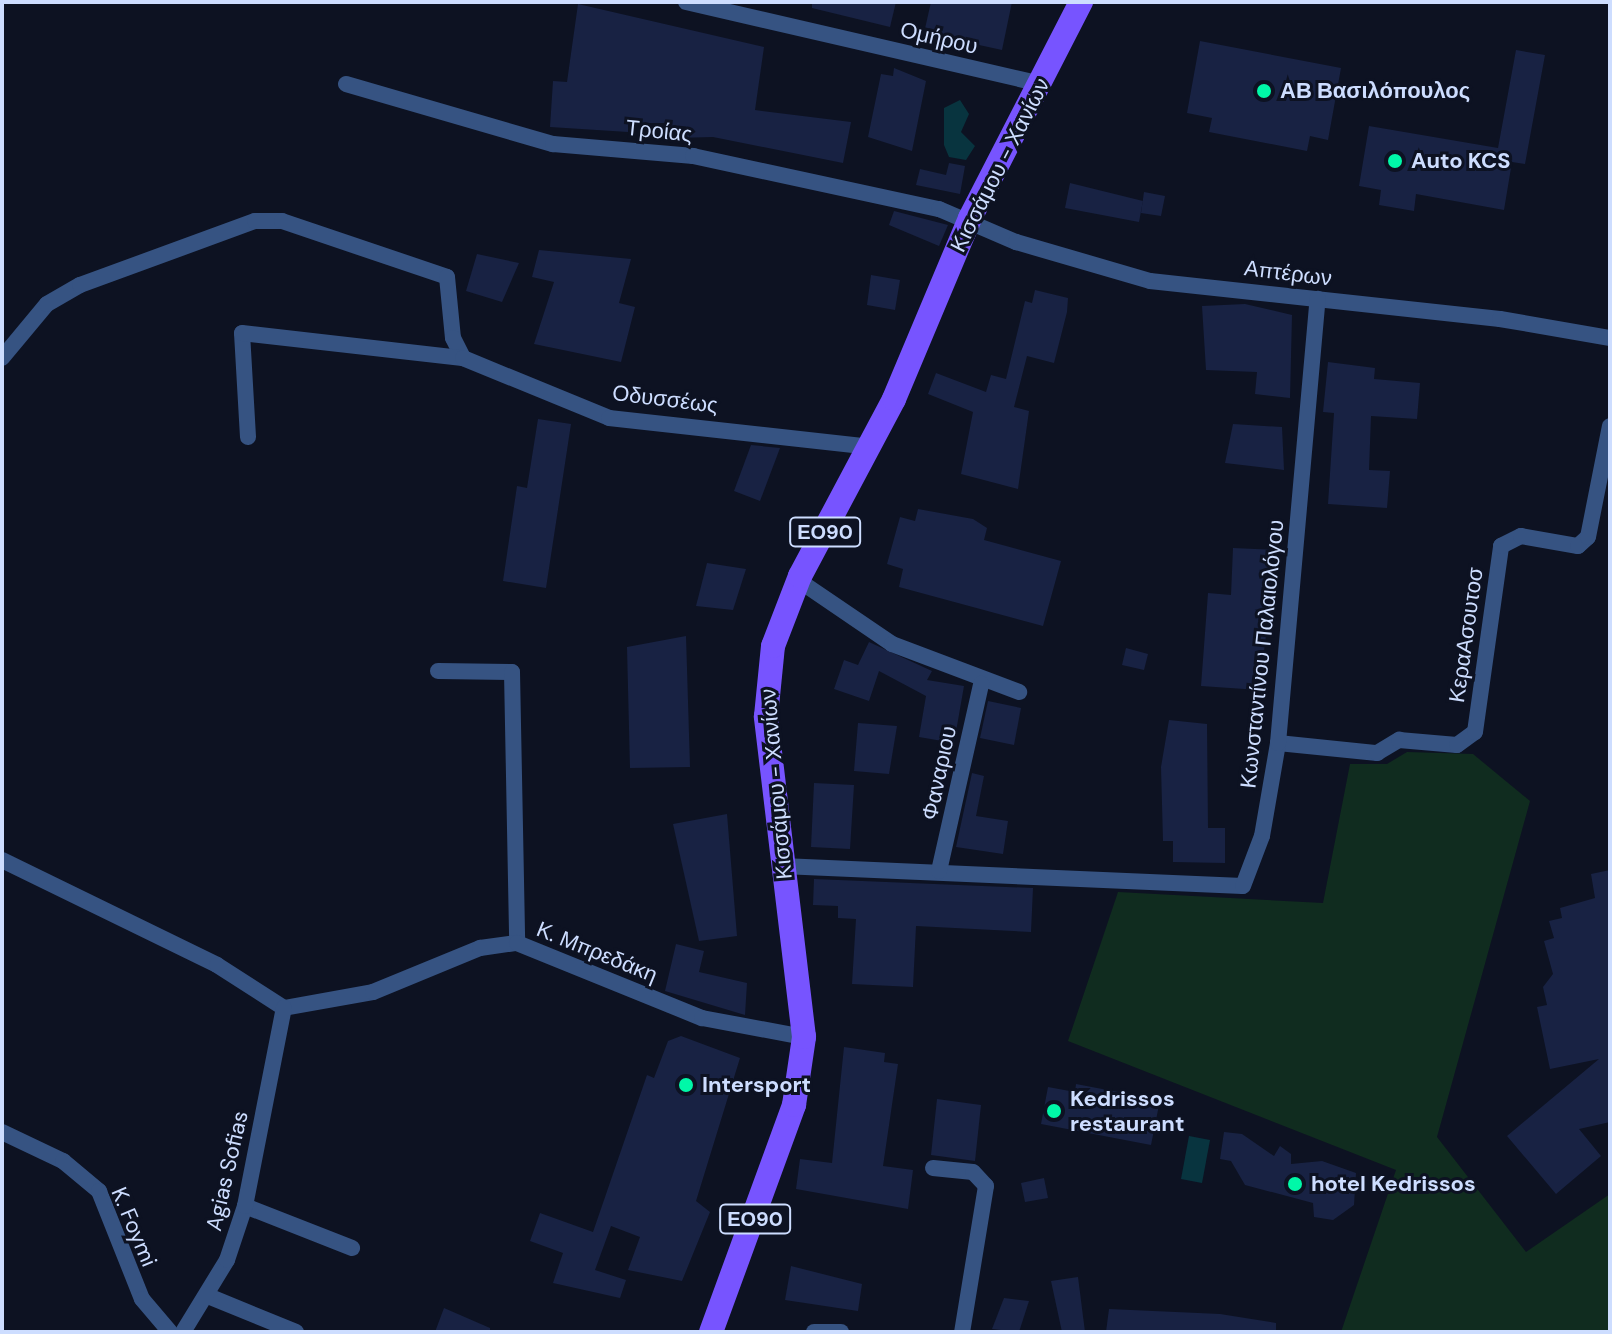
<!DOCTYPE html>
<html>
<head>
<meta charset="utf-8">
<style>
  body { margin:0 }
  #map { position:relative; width:1612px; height:1334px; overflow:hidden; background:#0d1222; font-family:"DM Sans",sans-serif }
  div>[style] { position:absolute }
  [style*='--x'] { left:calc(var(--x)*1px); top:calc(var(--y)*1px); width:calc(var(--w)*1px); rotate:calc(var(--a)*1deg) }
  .green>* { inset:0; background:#102c1f }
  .water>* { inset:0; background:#08343f }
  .building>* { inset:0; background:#182243 }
  .street>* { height:16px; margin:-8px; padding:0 8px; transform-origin:8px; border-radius:8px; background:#365382 }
  .primary>* { height:24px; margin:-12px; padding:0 12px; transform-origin:12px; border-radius:12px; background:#7754ff }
  .dots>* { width:22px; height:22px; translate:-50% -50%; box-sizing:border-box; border:4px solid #0d1222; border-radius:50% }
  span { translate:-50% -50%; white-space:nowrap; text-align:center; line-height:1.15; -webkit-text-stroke:6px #0d1222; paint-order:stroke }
  .shield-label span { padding:2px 6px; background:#0d1222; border:2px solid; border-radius:6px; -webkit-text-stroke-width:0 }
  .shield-label { font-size:20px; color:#cdddff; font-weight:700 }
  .street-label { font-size:22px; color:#cdddff }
  .poi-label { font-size:22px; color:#cdddff; font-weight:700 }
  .left { translate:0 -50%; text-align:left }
  .frame { position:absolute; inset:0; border:4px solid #cdddff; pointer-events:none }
</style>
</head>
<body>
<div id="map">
  <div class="green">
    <div style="clip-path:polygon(1407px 752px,1473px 754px,1530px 801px,1437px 1137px,1526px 1252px,1610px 1194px,1610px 1332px,1341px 1332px,1396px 1170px,1068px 1041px,1118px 892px,1323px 903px,1350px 764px,1387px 764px)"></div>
  </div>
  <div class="water">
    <div style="clip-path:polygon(960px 100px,969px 114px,961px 132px,975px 146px,966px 160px,949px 157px,944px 145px,944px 108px)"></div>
    <div style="clip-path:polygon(1189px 1136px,1210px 1140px,1202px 1183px,1181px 1179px)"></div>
  </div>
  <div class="building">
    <div style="clip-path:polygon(812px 2px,896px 2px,890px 27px,812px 8px)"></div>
    <div style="clip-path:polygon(931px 2px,1012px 2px,1002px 50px,924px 33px)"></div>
    <div style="clip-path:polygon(578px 4px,764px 47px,755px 110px,851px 122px,843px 163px,713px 137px,675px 138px,668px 123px,628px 123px,628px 132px,550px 127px,553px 81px,567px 82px)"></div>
    <div style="clip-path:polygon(1200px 41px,1341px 68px,1328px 140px,1310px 136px,1307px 151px,1209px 132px,1212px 118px,1187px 113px)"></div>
    <div style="clip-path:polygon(1516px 50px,1545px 55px,1525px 164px,1512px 162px,1504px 210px,1416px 194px,1414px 211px,1379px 205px,1381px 190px,1359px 186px,1369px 126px,1498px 148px)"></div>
    <div style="clip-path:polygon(894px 68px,926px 81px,912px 151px,868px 137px,881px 74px,893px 76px)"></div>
    <div style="clip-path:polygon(949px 163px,965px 166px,960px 194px,916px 185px,920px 169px,946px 175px)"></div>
    <div style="clip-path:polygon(1070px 183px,1143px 201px,1139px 222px,1065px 208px)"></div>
    <div style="clip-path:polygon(1144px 192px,1165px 196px,1161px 216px,1141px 213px)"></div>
    <div style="clip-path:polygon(894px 211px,948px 225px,939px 246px,889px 225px)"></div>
    <div style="clip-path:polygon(539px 250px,631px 259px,619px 303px,635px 307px,621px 362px,534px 344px,554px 282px,532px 277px)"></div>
    <div style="clip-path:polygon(477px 254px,519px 263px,502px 302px,466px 291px)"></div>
    <div style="clip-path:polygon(871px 275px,900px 280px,895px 310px,867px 305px)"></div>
    <div style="clip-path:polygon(1035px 290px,1068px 298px,1067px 312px,1054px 363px,1027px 356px,1014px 407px,1029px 411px,1018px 489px,961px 474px,973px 412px,928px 394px,936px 373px,986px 392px,991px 375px,1006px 379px,1025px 301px,1032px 303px)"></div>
    <div style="clip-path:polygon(1245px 304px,1292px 315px,1290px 398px,1255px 394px,1257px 372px,1206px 370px,1202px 306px)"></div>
    <div style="clip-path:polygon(1328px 362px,1375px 368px,1374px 379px,1420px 383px,1417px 419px,1371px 416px,1369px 470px,1390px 471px,1387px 508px,1328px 504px,1334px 413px,1323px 412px)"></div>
    <div style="clip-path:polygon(538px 419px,571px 424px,546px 588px,503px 581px,517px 486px,527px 488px)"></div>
    <div style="clip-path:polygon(1233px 424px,1282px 427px,1284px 470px,1225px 463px)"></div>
    <div style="clip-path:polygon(751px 445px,780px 448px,760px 501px,734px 491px)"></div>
    <div style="clip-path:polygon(918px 509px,973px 519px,987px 528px,984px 540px,1061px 561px,1043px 626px,899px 587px,903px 569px,887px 564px,900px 517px,915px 521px)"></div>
    <div style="clip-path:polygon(1233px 548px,1277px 550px,1259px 690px,1201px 686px,1208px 593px,1231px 595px)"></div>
    <div style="clip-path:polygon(707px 563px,746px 569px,733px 610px,696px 606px)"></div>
    <div style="clip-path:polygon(686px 636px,690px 767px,630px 768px,627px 647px)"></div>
    <div style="clip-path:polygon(869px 642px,932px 671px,927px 680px,964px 686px,954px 743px,919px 737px,926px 696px,879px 671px,869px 701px,834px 689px,844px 660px,858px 665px)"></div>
    <div style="clip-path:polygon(1126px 648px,1148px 654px,1144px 670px,1122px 665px)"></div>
    <div style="clip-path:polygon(988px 701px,1021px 708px,1014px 745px,980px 738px)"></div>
    <div style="clip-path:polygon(1169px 720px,1207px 724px,1208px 828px,1225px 828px,1225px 863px,1173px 862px,1173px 841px,1163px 841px,1161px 767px)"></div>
    <div style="clip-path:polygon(858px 723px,897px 726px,889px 774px,854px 771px)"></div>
    <div style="clip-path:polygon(972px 773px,984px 776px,976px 816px,1008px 821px,1003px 854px,956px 847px)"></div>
    <div style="clip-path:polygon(814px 783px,854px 785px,850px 849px,811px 847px)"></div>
    <div style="clip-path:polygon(727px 814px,737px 936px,699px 941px,673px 824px)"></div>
    <div style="clip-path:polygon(1610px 870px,1610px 1122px,1579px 1129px,1601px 1156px,1556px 1194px,1507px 1136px,1599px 1059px,1550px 1069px,1537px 1007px,1547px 1005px,1543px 987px,1553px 974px,1544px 941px,1554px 938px,1549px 921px,1562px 918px,1560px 908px,1595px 898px,1591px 874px)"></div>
    <div style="clip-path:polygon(814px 879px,1033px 888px,1031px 932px,916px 926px,913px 987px,852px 984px,856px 919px,838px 918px,838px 906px,813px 905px)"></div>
    <div style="clip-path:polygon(676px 944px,704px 951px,699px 972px,747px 983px,745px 1015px,665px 991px)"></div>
    <div style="clip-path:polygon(681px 1036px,740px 1058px,696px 1201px,710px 1212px,682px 1281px,628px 1270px,640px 1237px,611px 1226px,595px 1270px,626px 1280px,620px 1298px,553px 1283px,563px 1253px,530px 1241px,540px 1213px,593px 1232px,647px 1075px,654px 1078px,668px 1041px)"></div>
    <div style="clip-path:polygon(844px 1047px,885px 1053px,884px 1062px,898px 1064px,883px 1166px,913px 1170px,908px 1209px,796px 1189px,800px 1159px,832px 1163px)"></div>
    <div style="clip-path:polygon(1076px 1084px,1160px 1100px,1151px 1145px,1041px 1124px,1048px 1087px,1075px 1092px)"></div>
    <div style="clip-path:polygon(937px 1099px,981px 1105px,975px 1161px,931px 1155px)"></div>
    <div style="clip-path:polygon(1224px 1132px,1242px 1134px,1274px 1156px,1280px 1146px,1291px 1154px,1291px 1164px,1322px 1161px,1356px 1173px,1354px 1205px,1333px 1220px,1314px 1217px,1313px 1203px,1245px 1185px,1231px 1161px,1220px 1159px)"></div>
    <div style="clip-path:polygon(1044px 1178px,1048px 1198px,1025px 1202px,1021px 1183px)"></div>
    <div style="clip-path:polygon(791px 1266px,862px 1284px,858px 1311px,785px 1300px)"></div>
    <div style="clip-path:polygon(1078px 1277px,1085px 1332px,1062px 1332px,1051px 1281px)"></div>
    <div style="clip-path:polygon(1004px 1298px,1029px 1301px,1019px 1332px,992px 1329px)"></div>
    <div style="clip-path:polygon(444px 1308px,490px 1328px,490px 1332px,435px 1332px)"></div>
    <div style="clip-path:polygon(1109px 1309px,1220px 1314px,1276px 1323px,1276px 1332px,1106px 1332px)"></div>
  </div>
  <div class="street">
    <div style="--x:686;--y:2;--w:365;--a:13"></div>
    <div style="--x:346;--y:84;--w:216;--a:16.2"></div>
    <div style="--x:553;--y:144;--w:141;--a:4.9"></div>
    <div style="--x:693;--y:156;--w:252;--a:12.2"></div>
    <div style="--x:939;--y:209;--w:84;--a:23.2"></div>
    <div style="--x:1016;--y:242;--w:140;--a:16.2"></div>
    <div style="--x:1150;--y:281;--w:352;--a:6.2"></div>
    <div style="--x:1500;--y:319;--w:112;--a:9.8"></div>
    <div style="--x:2;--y:358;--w:70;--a:-50.2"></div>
    <div style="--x:47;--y:304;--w:38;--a:-30"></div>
    <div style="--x:80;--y:285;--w:186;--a:-20.1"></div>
    <div style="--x:255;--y:221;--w:27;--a:0"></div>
    <div style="--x:282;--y:221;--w:174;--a:18.7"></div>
    <div style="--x:447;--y:277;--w:61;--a:84.4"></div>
    <div style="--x:453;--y:338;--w:22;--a:63"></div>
    <div style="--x:248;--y:437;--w:104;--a:-93.3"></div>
    <div style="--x:242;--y:333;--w:222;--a:6.5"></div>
    <div style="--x:463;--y:358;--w:158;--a:22.3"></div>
    <div style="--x:609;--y:418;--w:264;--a:6.3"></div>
    <div style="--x:798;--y:580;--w:114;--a:34.2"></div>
    <div style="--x:892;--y:644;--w:136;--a:20.7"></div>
    <div style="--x:438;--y:671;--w:74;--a:0.8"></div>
    <div style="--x:512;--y:672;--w:271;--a:88.9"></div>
    <div style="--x:1278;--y:743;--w:100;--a:5.8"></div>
    <div style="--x:1377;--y:753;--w:26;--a:-31"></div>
    <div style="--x:1399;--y:740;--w:58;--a:4.9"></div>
    <div style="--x:1457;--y:745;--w:22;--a:-36"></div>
    <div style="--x:1475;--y:732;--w:188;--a:-82"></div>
    <div style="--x:1501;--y:546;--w:22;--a:-27"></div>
    <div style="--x:1521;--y:536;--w:58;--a:10"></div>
    <div style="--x:1578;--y:546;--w:13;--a:-42"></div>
    <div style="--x:1588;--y:537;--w:113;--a:-78.8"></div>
    <div style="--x:2;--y:860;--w:239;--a:26"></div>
    <div style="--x:217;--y:965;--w:80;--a:32.7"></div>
    <div style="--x:782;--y:866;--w:461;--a:2.5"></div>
    <div style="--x:1243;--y:886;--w:53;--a:-69.2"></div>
    <div style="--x:1262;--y:836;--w:94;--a:-80.2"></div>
    <div style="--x:1278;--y:743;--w:446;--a:-84.9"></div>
    <div style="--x:939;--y:871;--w:192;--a:-77.3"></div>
    <div style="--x:284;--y:1008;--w:90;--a:-10.2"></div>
    <div style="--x:373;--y:992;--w:116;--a:-22.4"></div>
    <div style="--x:480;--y:948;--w:37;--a:-8"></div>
    <div style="--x:517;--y:943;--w:200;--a:22.1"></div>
    <div style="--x:702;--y:1018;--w:104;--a:10.6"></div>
    <div style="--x:2;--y:1132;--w:68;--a:25.4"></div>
    <div style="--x:63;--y:1161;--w:47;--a:39.8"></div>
    <div style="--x:99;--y:1191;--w:116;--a:68.3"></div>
    <div style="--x:142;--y:1299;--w:43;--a:49.7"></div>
    <div style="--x:933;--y:1168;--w:40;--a:5.7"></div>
    <div style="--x:973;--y:1172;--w:19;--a:47"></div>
    <div style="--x:986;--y:1186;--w:148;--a:99.3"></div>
    <div style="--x:245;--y:1206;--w:115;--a:21.4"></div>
    <div style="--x:208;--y:1296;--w:95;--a:22.2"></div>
    <div style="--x:183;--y:1332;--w:84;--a:-58.6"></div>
    <div style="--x:227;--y:1260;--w:57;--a:-71.6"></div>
    <div style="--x:245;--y:1206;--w:202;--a:-78.9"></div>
    <div style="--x:814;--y:1332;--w:27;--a:0"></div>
  </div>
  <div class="primary">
    <div style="--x:711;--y:1332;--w:242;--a:-69.9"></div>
    <div style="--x:794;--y:1105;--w:69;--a:-81.6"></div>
    <div style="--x:804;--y:1037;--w:323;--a:-96.8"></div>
    <div style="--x:766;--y:716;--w:70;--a:-84.3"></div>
    <div style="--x:773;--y:646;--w:75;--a:-68.9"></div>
    <div style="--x:800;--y:576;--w:200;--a:-62"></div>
    <div style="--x:894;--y:399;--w:196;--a:-67.2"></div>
    <div style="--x:970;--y:218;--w:243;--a:-62.8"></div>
  </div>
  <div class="dots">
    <div style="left:1264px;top:91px;background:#00f8a8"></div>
    <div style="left:1395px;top:161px;background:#00f8a8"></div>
    <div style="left:686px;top:1085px;background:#00f8a8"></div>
    <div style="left:1054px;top:1111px;background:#00f8a8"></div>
    <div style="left:1295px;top:1184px;background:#00f8a8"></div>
  </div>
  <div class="shield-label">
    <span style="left:825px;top:532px">ΕΟ90</span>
    <span style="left:755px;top:1219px">ΕΟ90</span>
  </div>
  <div class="street-label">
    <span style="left:939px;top:38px;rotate:13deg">Ομήρου</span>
    <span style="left:659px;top:131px;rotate:6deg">Τροίας</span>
    <span style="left:1000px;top:165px;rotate:-63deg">Κισσάμου - Χανίων</span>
    <span style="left:1288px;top:273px;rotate:7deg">Απτέρων</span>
    <span style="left:665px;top:399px;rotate:7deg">Οδυσσέως</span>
    <span style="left:1466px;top:635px;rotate:-82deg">ΚεραΑσουτοσ</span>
    <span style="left:1262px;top:654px;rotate:-84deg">Κωνσταντίνου Παλαιολόγου</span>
    <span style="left:939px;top:773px;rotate:-78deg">Φαναριου</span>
    <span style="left:776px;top:784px;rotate:-95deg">Κισσάμου - Χανίων</span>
    <span style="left:597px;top:952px;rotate:22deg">Κ. Μπρεδάκη</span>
    <span style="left:227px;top:1171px;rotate:-77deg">Agias Sofias</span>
    <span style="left:134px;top:1227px;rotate:67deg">K. Foymi</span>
  </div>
  <div class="poi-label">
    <span class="left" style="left:1280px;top:91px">ΑΒ Βασιλόπουλος</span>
    <span class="left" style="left:1411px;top:161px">Auto KCS</span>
    <span class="left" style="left:702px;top:1085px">Intersport</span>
    <span class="left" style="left:1070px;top:1111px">Kedrissos<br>restaurant</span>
    <span class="left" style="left:1311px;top:1184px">hotel Kedrissos</span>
  </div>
  <div class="frame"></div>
</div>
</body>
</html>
